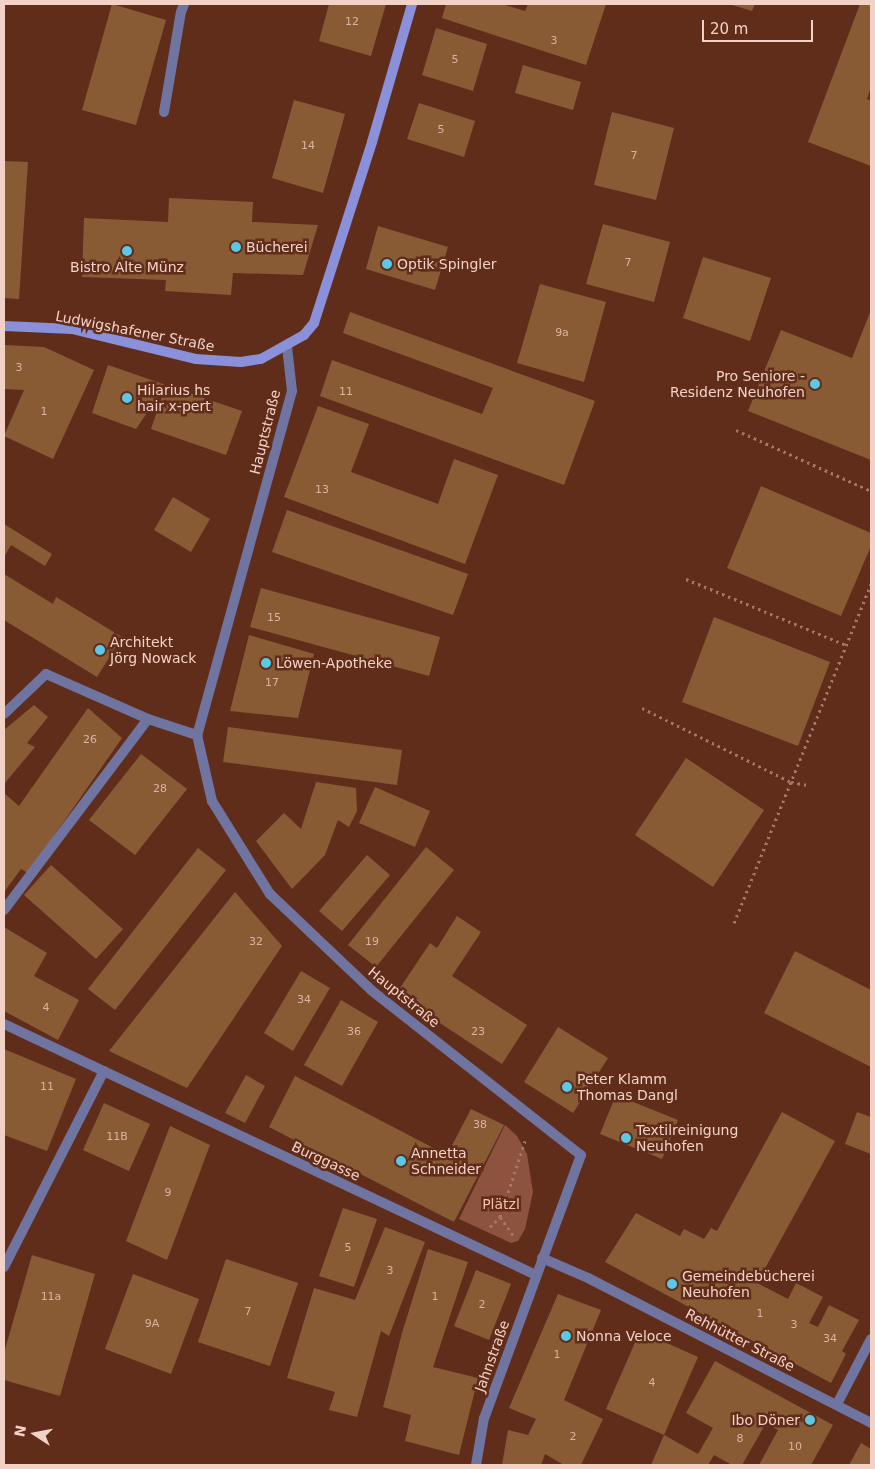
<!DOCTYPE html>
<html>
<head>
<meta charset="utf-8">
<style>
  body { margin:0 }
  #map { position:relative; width:875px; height:1469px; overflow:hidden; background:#612d1b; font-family:"DejaVu Sans",sans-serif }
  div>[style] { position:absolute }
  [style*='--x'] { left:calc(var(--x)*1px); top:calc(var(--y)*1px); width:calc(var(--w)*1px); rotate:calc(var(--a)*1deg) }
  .green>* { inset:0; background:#8d533f }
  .building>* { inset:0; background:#895b35 }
  .path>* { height:3px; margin-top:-1.5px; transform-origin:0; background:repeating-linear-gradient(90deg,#a37769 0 2.5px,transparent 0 6.5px) }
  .service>* { height:10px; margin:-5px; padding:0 5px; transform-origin:5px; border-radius:5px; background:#6f74a1 }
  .minor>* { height:10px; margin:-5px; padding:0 5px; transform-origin:5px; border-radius:5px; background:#6f74a1 }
  .secondary>* { height:10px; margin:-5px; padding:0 5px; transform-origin:5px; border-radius:5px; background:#8a90d9 }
  .dots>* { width:14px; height:14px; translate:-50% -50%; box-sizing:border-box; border:2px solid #612d1b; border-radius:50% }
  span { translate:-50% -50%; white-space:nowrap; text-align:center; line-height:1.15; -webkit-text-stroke:5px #612d1b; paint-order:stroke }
  .number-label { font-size:11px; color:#d8b4a2 }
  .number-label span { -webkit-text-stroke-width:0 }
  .poi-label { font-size:14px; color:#f2d1c6 }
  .left { translate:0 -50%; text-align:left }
  .right { translate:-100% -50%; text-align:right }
  .street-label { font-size:14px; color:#f2d1c6 }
  .park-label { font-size:14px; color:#fbbeaa }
  .frame { position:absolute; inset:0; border:5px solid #f2d1c6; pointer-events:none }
  .north { position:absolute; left:10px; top:1409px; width:50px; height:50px; -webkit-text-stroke:4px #612d1b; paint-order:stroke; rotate:281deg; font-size:14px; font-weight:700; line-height:20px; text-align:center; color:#f2d1c6 }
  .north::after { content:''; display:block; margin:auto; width:18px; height:22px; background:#f2d1c6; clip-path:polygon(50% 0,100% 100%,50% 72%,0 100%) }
  .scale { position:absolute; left:702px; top:20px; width:111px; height:22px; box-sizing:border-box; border:2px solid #f2d1c6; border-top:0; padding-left:6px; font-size:15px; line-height:18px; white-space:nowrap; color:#f2d1c6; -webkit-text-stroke:4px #612d1b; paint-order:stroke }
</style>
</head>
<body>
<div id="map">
  <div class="green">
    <div style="clip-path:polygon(505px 1125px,517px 1136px,527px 1154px,533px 1192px,525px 1229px,518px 1241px,511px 1243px,459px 1219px)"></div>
  </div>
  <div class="building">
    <div style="clip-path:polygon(112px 4px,166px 20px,136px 125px,82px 110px)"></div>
    <div style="clip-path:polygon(329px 4px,386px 4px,371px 56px,319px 41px)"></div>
    <div style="clip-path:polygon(446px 4px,502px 4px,525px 11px,528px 4px,606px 4px,586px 65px,442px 18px)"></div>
    <div style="clip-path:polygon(729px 4px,755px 4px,752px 11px)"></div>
    <div style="clip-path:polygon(860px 4px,871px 4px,871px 87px,867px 99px,871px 101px,871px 166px,808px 142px)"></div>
    <div style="clip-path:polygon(436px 28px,487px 44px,473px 91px,422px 75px)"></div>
    <div style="clip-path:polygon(523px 65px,581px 82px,573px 110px,515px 93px)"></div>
    <div style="clip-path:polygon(294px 100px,345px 114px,323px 193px,272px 178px)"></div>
    <div style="clip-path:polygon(419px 103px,475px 121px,464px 157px,407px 139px)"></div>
    <div style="clip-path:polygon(612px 112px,674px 128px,656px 200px,594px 185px)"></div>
    <div style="clip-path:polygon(4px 161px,28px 162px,19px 299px,4px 298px)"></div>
    <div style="clip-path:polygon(169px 198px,253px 202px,252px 222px,318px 225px,303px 275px,233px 273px,231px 295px,165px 291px,166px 280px,82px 277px,84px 218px,168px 222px)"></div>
    <div style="clip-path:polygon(603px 224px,670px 242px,654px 302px,586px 284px)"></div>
    <div style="clip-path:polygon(378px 226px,448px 247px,435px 290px,366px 269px)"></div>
    <div style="clip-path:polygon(703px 257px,771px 278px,750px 341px,683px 318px)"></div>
    <div style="clip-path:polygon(540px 284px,606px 302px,584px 382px,517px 363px)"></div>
    <div style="clip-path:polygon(871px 310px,871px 460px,748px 411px,781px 330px,852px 358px)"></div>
    <div style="clip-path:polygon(350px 312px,595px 401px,564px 485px,320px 396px,332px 360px,482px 414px,493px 388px,343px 333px)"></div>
    <div style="clip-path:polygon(4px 345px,44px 347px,94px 370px,53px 459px,4px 436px,24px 390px,4px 389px)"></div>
    <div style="clip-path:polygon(108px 365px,166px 385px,136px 429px,92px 413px)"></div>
    <div style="clip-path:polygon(166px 385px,242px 411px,226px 455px,151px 429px)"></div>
    <div style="clip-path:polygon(318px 406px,369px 424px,351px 472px,438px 504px,454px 459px,498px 475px,465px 564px,284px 497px)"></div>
    <div style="clip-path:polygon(761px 486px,871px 533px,871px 546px,841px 616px,727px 568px)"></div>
    <div style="clip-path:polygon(173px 497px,210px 519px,191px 552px,154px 530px)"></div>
    <div style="clip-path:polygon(287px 510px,468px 574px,453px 615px,272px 552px)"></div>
    <div style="clip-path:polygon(4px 524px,52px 554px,45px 566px,11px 545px,4px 557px)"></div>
    <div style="clip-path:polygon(4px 574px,53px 604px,56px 597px,122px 637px,97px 677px,4px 620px)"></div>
    <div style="clip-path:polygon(261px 588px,440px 637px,429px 676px,250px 627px)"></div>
    <div style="clip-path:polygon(714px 617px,830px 662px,798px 746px,682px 702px)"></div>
    <div style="clip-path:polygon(249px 635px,314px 654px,298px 718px,230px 711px)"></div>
    <div style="clip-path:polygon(34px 705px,48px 717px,27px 743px,35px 747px,4px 784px,4px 730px)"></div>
    <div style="clip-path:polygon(88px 708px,122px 738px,28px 873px,21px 869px,4px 892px,4px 793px,19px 806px)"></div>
    <div style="clip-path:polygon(228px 727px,402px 750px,397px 785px,223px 762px)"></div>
    <div style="clip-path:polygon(141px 754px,187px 789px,135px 855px,89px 820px)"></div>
    <div style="clip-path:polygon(686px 758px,764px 810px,713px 887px,635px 835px)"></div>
    <div style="clip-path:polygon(316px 782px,356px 788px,357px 811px,349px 827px,338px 820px,325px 855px,292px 889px,256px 841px,284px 813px,301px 829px)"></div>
    <div style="clip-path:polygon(375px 787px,430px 811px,415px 847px,359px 823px)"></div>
    <div style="clip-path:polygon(426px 847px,454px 870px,376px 967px,348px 945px)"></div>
    <div style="clip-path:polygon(198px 848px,226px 870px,115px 1010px,88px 989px)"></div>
    <div style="clip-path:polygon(367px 855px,390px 875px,342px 931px,319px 911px)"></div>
    <div style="clip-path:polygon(51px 865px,123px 929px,96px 959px,24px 895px)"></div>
    <div style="clip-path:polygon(235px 892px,282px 946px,187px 1088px,109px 1051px)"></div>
    <div style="clip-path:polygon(457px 916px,481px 932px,452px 976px,527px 1025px,502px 1064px,396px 994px,430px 943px,437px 948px)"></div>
    <div style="clip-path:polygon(4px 927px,47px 953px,34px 976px,79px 1000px,58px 1040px,4px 1011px)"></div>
    <div style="clip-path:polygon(795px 951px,871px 990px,871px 1067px,764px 1013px)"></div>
    <div style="clip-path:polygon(301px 971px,330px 988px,293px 1051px,264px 1033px)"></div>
    <div style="clip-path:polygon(341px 1000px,378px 1022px,342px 1086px,304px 1065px)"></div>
    <div style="clip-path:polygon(558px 1027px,608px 1058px,573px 1113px,524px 1082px)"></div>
    <div style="clip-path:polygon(4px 1049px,76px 1079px,47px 1151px,4px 1135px)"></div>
    <div style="clip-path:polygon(246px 1075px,265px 1086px,245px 1123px,225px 1113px)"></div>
    <div style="clip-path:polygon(295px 1076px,447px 1155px,471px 1109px,504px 1125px,454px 1222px,269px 1127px)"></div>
    <div style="clip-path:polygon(616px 1095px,678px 1120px,662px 1159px,600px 1134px)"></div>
    <div style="clip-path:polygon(104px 1103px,150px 1124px,129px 1171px,83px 1150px)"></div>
    <div style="clip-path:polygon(782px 1112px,835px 1141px,757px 1283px,788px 1299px,796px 1283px,823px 1297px,809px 1323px,818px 1327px,829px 1305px,859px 1320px,842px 1351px,846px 1354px,831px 1383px,605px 1262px,636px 1213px,680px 1236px,684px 1229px,704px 1239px,711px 1228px,717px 1231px)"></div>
    <div style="clip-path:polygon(857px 1112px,871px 1117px,871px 1154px,845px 1144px)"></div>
    <div style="clip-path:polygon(170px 1126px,210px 1145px,167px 1260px,126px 1241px)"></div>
    <div style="clip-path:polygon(343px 1208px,377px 1219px,354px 1287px,319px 1276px)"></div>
    <div style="clip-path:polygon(385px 1227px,425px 1242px,389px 1336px,381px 1331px,357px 1417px,329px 1410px,335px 1392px,287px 1378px,314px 1288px,355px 1300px)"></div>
    <div style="clip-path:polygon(428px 1249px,468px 1262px,433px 1367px,478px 1378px,459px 1455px,405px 1441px,411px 1415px,383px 1407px,402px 1333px)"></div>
    <div style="clip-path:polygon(32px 1255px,95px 1274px,60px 1396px,4px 1380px,4px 1353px)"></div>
    <div style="clip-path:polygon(226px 1259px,298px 1283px,270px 1366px,198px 1342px)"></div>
    <div style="clip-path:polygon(476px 1270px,511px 1284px,489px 1340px,454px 1326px)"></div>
    <div style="clip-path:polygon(133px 1274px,199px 1299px,171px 1374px,105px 1349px)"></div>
    <div style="clip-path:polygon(558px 1294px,601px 1310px,564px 1400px,603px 1419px,581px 1465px,564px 1465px,545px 1454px,541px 1465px,502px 1465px,508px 1430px,528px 1435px,536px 1419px,509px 1408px)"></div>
    <div style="clip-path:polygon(640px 1331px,698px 1357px,664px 1435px,606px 1409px)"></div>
    <div style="clip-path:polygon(715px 1361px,833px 1425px,811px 1465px,759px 1465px,778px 1430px,766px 1423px,742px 1465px,732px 1465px,714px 1455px,708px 1465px,651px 1465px,664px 1435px,698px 1454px,713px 1428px,686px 1413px)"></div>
    <div style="clip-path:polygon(861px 1443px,871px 1449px,871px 1465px,849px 1465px)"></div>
  </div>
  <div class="path">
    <div style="--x:736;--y:430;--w:148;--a:24.3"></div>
    <div style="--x:686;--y:579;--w:173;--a:22.4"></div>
    <div style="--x:642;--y:708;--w:166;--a:26.4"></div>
    <div style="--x:791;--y:782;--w:17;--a:10"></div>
    <div style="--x:734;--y:923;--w:366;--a:-68"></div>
    <div style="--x:500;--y:1217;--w:24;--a:54"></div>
    <div style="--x:490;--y:1227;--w:14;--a:-45"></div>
    <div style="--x:500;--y:1217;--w:80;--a:-71.8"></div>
  </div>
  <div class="service">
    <div style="--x:164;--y:112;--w:101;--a:-80.4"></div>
    <div style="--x:181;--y:12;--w:9;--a:-69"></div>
    <div style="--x:4;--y:910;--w:239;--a:-53"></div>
    <div style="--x:4;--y:1267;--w:220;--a:-63"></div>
  </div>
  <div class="minor">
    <div style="--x:287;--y:347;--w:44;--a:83.5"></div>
    <div style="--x:292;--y:391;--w:357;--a:105.4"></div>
    <div style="--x:197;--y:735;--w:68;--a:77.2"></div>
    <div style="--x:212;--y:801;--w:110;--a:58.1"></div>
    <div style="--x:270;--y:894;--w:139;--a:43.5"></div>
    <div style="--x:371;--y:990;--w:267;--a:38.2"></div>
    <div style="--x:581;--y:1155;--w:280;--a:110.2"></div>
    <div style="--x:484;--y:1418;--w:48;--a:99.7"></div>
    <div style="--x:4;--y:714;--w:58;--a:-43.6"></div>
    <div style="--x:46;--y:674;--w:111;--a:23.8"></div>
    <div style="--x:148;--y:719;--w:52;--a:18.1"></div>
    <div style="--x:4;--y:1024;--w:588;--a:25.26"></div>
    <div style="--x:542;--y:1258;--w:50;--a:23.5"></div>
    <div style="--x:588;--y:1278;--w:318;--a:27.1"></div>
    <div style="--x:837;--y:1404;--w:73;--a:-62.4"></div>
  </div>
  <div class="secondary">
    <div style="--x:4;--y:326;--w:68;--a:2.5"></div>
    <div style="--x:72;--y:329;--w:128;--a:13.6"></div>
    <div style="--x:196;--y:359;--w:45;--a:3.8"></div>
    <div style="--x:241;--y:362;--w:20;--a:-9"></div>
    <div style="--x:261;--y:359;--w:49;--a:-29.2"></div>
    <div style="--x:304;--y:335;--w:16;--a:-50"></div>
    <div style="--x:314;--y:323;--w:190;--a:-72.2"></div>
    <div style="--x:372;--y:142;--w:144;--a:-73.8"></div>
  </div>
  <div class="dots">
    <div style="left:236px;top:247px;background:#5bc8e6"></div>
    <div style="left:127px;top:251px;background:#5bc8e6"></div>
    <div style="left:387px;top:264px;background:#5bc8e6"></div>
    <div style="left:815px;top:384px;background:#5bc8e6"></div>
    <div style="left:127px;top:398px;background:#5bc8e6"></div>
    <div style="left:100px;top:650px;background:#5bc8e6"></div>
    <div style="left:266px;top:663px;background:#5bc8e6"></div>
    <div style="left:567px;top:1087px;background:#5bc8e6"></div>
    <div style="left:626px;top:1138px;background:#5bc8e6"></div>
    <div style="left:401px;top:1161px;background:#5bc8e6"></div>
    <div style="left:672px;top:1284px;background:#5bc8e6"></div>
    <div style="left:566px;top:1336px;background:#5bc8e6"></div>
    <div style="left:810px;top:1420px;background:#5bc8e6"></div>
  </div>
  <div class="number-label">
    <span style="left:352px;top:22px">12</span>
    <span style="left:554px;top:41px">3</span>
    <span style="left:455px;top:60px">5</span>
    <span style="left:441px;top:130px">5</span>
    <span style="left:308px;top:146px">14</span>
    <span style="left:634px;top:156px">7</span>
    <span style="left:628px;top:263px">7</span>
    <span style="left:562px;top:333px">9a</span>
    <span style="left:19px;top:368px">3</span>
    <span style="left:346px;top:392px">11</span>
    <span style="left:44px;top:412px">1</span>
    <span style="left:322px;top:490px">13</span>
    <span style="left:274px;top:618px">15</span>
    <span style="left:272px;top:683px">17</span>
    <span style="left:90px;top:740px">26</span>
    <span style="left:160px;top:789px">28</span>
    <span style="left:256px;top:942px">32</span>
    <span style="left:372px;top:942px">19</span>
    <span style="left:304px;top:1000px">34</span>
    <span style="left:46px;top:1008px">4</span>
    <span style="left:354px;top:1032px">36</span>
    <span style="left:478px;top:1032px">23</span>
    <span style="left:47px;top:1087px">11</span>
    <span style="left:480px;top:1125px">38</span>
    <span style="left:117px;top:1137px">11B</span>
    <span style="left:168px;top:1193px">9</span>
    <span style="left:348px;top:1248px">5</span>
    <span style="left:390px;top:1271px">3</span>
    <span style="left:51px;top:1297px">11a</span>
    <span style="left:435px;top:1297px">1</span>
    <span style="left:482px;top:1305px">2</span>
    <span style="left:248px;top:1312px">7</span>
    <span style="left:760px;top:1314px">1</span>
    <span style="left:152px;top:1324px">9A</span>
    <span style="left:794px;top:1325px">3</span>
    <span style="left:830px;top:1339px">34</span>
    <span style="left:557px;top:1355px">1</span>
    <span style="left:652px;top:1383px">4</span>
    <span style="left:573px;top:1437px">2</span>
    <span style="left:740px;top:1439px">8</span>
    <span style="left:795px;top:1447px">10</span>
  </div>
  <div class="poi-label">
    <span class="left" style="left:246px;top:247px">Bücherei</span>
    <span class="left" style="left:397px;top:264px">Optik Spingler</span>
    <span style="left:127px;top:267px">Bistro Alte Münz</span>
    <span class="right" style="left:805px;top:384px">Pro Seniore -<br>Residenz Neuhofen</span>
    <span class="left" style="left:137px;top:398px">Hilarius hs<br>hair x-pert</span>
    <span class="left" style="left:110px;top:650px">Architekt<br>Jörg Nowack</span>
    <span class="left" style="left:276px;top:663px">Löwen-Apotheke</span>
    <span class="left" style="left:577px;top:1087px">Peter Klamm<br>Thomas Dangl</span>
    <span class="left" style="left:636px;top:1138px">Textilreinigung<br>Neuhofen</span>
    <span class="left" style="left:411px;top:1161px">Annetta<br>Schneider</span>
    <span class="left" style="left:682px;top:1284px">Gemeindebücherei<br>Neuhofen</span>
    <span class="left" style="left:576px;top:1336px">Nonna Veloce</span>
    <span class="right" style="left:800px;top:1420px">Ibo Döner</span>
  </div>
  <div class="street-label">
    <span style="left:135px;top:331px;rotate:11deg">Ludwigshafener Straße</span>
    <span style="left:265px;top:432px;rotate:-76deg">Hauptstraße</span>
    <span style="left:404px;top:997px;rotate:39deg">Hauptstraße</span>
    <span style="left:326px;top:1161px;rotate:25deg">Burggasse</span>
    <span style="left:740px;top:1340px;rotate:27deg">Rehhütter Straße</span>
    <span style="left:492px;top:1356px;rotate:-70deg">Jahnstraße</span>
  </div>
  <div class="park-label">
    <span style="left:501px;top:1204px">Plätzl</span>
  </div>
  <div class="frame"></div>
  <div class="north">N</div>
  <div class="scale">20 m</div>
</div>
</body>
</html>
